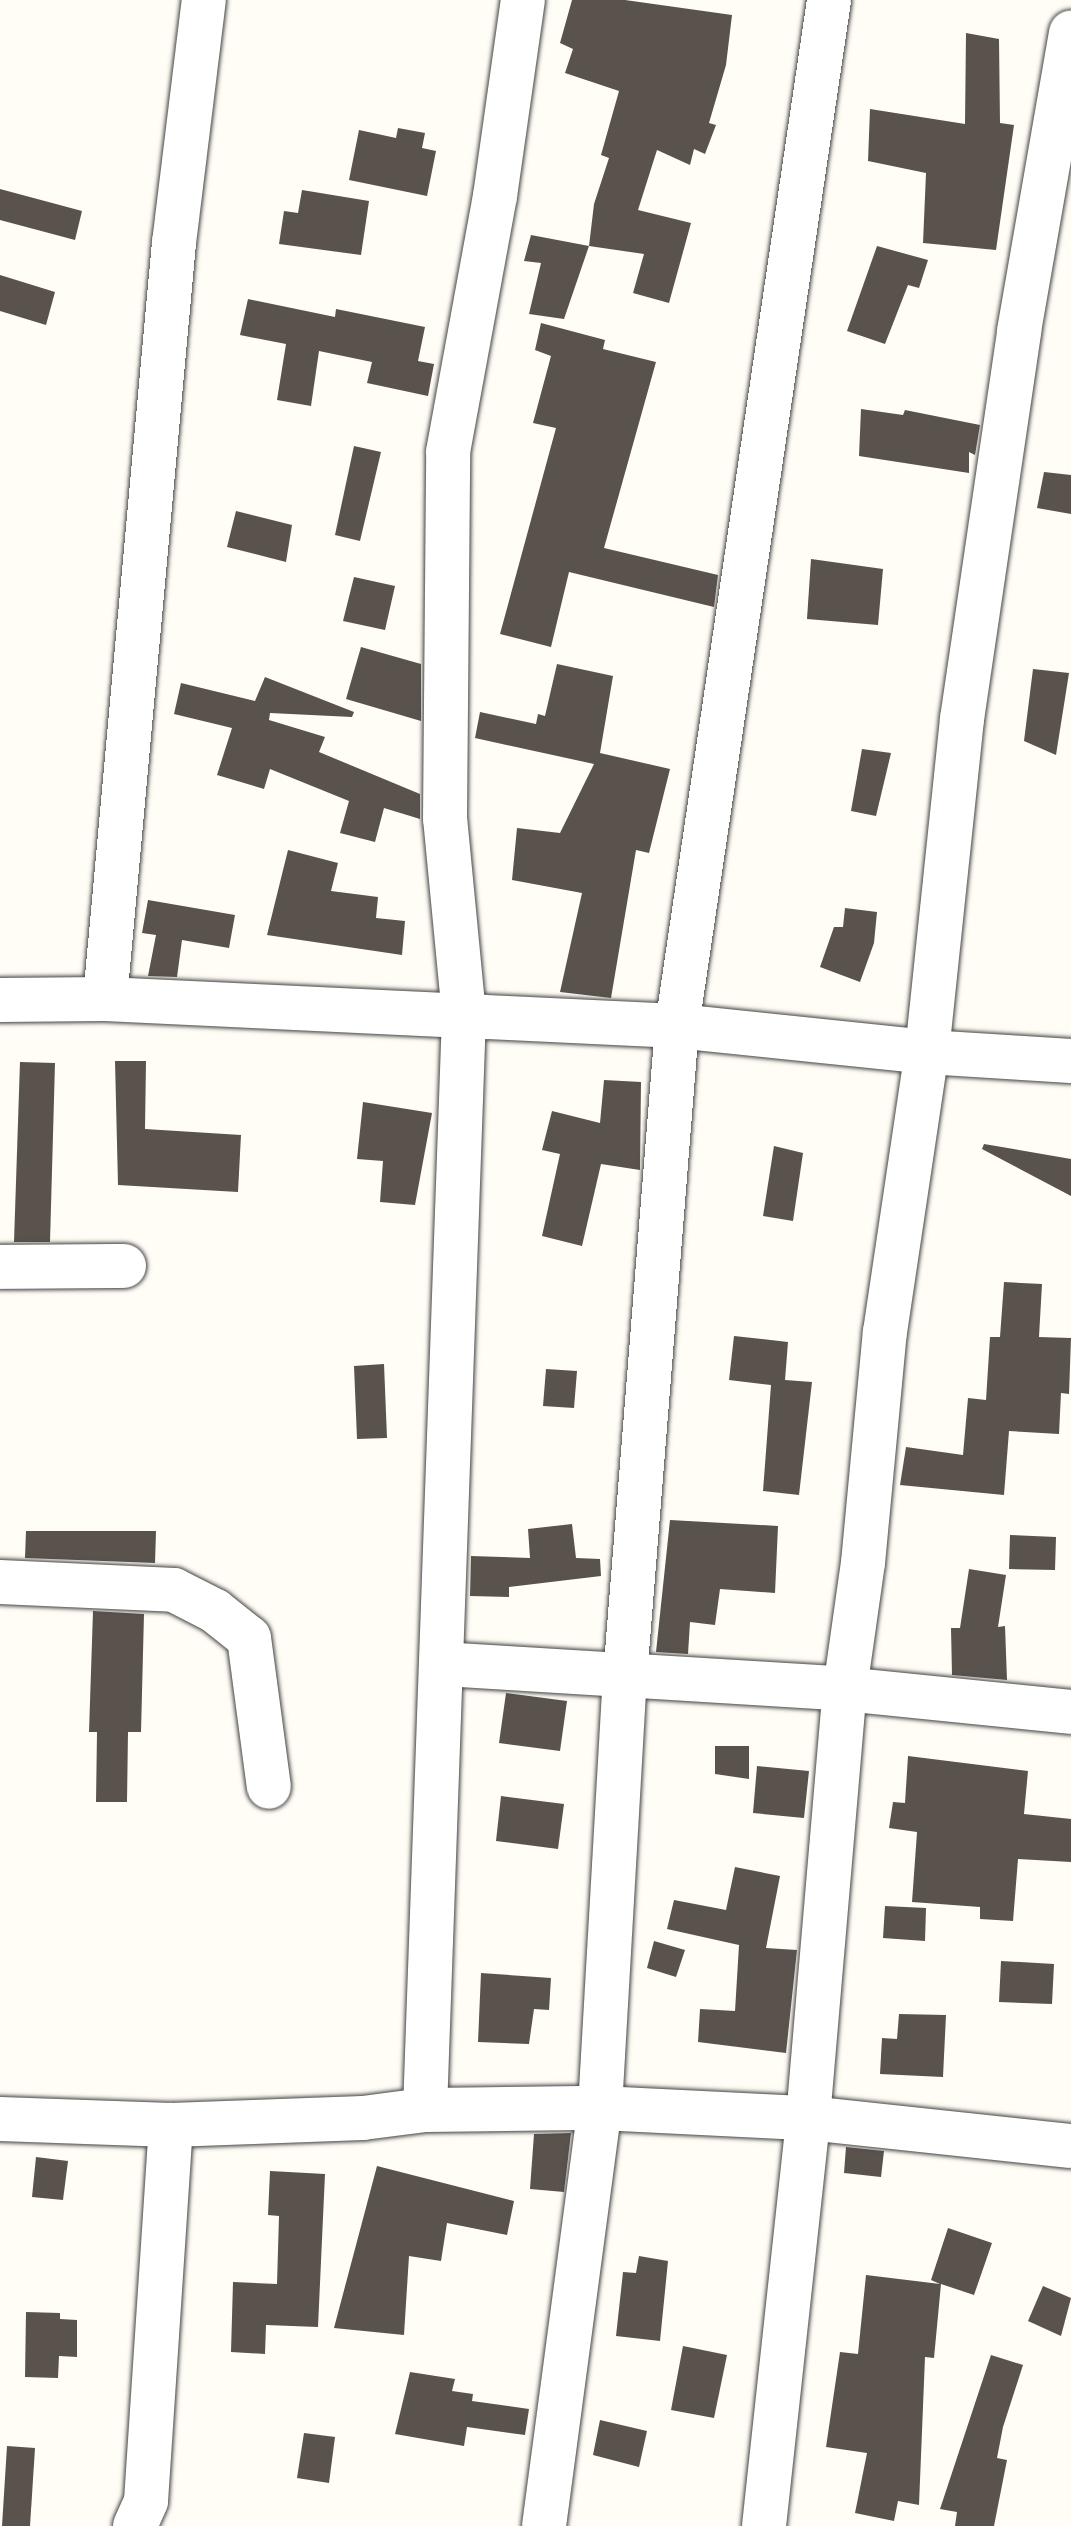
<!DOCTYPE html>
<html>
<head>
<meta charset="utf-8">
<style>
  body { margin:0 }
  #map { position:relative; width:1071px; height:2526px; overflow:hidden; background:#fffdf5; font-family:"Times New Roman",serif }
  div>[style] { position:absolute }
  [style*='--x'] { left:calc(var(--x)*1px); top:calc(var(--y)*1px); width:calc(var(--w)*1px); rotate:calc(var(--a)*1deg) }
  .building>* { inset:0; background:#5a524d }
  .roads { filter:drop-shadow(0 0 2px #444) drop-shadow(0 0 2px #444) }
  .minor>* { height:44px; margin:-22px; padding:0 22px; transform-origin:22px; border-radius:22px; background:#fff }
  span { translate:-50% -50%; white-space:nowrap; text-align:center; line-height:1.15; -webkit-text-stroke:8px #fff; paint-order:stroke }
</style>
</head>
<body>
<div id="map">
  <div class="building">
    <div style="clip-path:polygon(572px 0,625px 0,732px 15px,726px 65px,709px 123px,716px 125px,705px 154px,694px 149px,690px 165px,657px 150px,638px 210px,691px 223px,669px 303px,633px 293px,644px 254px,589px 246px,564px 319px,529px 314px,541px 263px,524px 261px,531px 235px,589px 246px,594px 204px,609px 158px,601px 155px,619px 91px,565px 73px,573px 49px,560px 43px)"></div>
    <div style="clip-path:polygon(966px 33px,999px 39px,1000px 123px,1014px 125px,996px 250px,923px 243px,926px 173px,868px 161px,870px 109px,965px 124px)"></div>
    <div style="clip-path:polygon(398px 128px,425px 133px,422px 148px,436px 151px,427px 196px,349px 180px,359px 130px,396px 138px)"></div>
    <div style="clip-path:polygon(0 189px,82px 211px,75px 240px,0 220px)"></div>
    <div style="clip-path:polygon(302px 190px,369px 201px,361px 255px,279px 244px,284px 211px,298px 213px)"></div>
    <div style="clip-path:polygon(877px 246px,928px 260px,919px 288px,908px 285px,885px 344px,847px 331px)"></div>
    <div style="clip-path:polygon(0 275px,55px 292px,46px 325px,0 311px)"></div>
    <div style="clip-path:polygon(248px 299px,335px 317px,336px 309px,425px 327px,418px 361px,434px 364px,428px 396px,367px 383px,372px 362px,319px 351px,311px 406px,277px 400px,286px 344px,240px 335px)"></div>
    <div style="clip-path:polygon(541px 323px,605px 340px,603px 349px,656px 362px,604px 548px,718px 575px,714px 607px,569px 572px,551px 647px,500px 634px,556px 428px,533px 423px,551px 356px,535px 350px)"></div>
    <div style="clip-path:polygon(861px 409px,903px 415px,905px 410px,980px 425px,975px 455px,969px 452px,969px 473px,859px 456px)"></div>
    <div style="clip-path:polygon(354px 446px,381px 452px,360px 541px,335px 535px)"></div>
    <div style="clip-path:polygon(1044px 472px,1071px 475px,1071px 514px,1037px 508px)"></div>
    <div style="clip-path:polygon(236px 511px,292px 525px,286px 562px,227px 547px)"></div>
    <div style="clip-path:polygon(811px 559px,883px 569px,878px 625px,807px 619px)"></div>
    <div style="clip-path:polygon(354px 577px,395px 586px,385px 630px,343px 621px)"></div>
    <div style="clip-path:polygon(361px 647px,421px 664px,421px 721px,346px 699px)"></div>
    <div style="clip-path:polygon(557px 664px,613px 676px,600px 753px,670px 769px,649px 853px,636px 850px,611px 998px,560px 992px,582px 893px,512px 880px,517px 828px,560px 833px,594px 764px,475px 738px,480px 712px,536px 724px,538px 714px,545px 716px)"></div>
    <div style="clip-path:polygon(1033px 669px,1069px 673px,1056px 755px,1024px 741px)"></div>
    <div style="clip-path:polygon(265px 677px,354px 712px,352px 717px,270px 713px,269px 720px,325px 737px,319px 752px,420px 794px,420px 819px,384px 808px,375px 842px,340px 833px,349px 801px,270px 769px,264px 789px,217px 775px,232px 728px,174px 714px,181px 683px,255px 701px)"></div>
    <div style="clip-path:polygon(862px 749px,891px 753px,876px 816px,851px 811px)"></div>
    <div style="clip-path:polygon(288px 850px,338px 863px,331px 891px,378px 897px,376px 918px,405px 921px,402px 955px,267px 935px)"></div>
    <div style="clip-path:polygon(148px 900px,235px 915px,229px 948px,182px 940px,177px 977px,148px 976px,156px 935px,142px 933px)"></div>
    <div style="clip-path:polygon(845px 908px,877px 912px,874px 943px,860px 982px,820px 967px,834px 927px,843px 927px)"></div>
    <div style="clip-path:polygon(115px 1061px,146px 1061px,145px 1129px,241px 1135px,238px 1192px,118px 1185px)"></div>
    <div style="clip-path:polygon(20px 1062px,55px 1063px,50px 1242px,14px 1242px)"></div>
    <div style="clip-path:polygon(604px 1080px,641px 1082px,640px 1170px,601px 1164px,582px 1246px,542px 1236px,560px 1154px,542px 1150px,552px 1111px,600px 1123px)"></div>
    <div style="clip-path:polygon(363px 1102px,432px 1113px,415px 1205px,380px 1202px,383px 1161px,357px 1159px)"></div>
    <div style="clip-path:polygon(984px 1144px,1071px 1159px,1071px 1196px,982px 1149px)"></div>
    <div style="clip-path:polygon(774px 1146px,803px 1153px,793px 1221px,763px 1216px)"></div>
    <div style="clip-path:polygon(1004px 1282px,1042px 1284px,1039px 1337px,1071px 1338px,1069px 1394px,1061px 1393px,1059px 1434px,1009px 1431px,1004px 1495px,900px 1485px,906px 1447px,963px 1455px,968px 1398px,986px 1400px,990px 1337px,1000px 1337px)"></div>
    <div style="clip-path:polygon(734px 1336px,788px 1342px,785px 1380px,812px 1382px,799px 1495px,763px 1491px,771px 1385px,729px 1380px)"></div>
    <div style="clip-path:polygon(384px 1364px,387px 1438px,357px 1439px,354px 1366px)"></div>
    <div style="clip-path:polygon(546px 1369px,577px 1371px,574px 1408px,543px 1406px)"></div>
    <div style="clip-path:polygon(670px 1520px,778px 1526px,775px 1593px,720px 1589px,715px 1625px,690px 1622px,688px 1654px,656px 1652px)"></div>
    <div style="clip-path:polygon(572px 1524px,576px 1558px,600px 1559px,601px 1576px,509px 1587px,509px 1597px,470px 1596px,471px 1556px,530px 1558px,528px 1529px)"></div>
    <div style="clip-path:polygon(26px 1531px,156px 1531px,155px 1563px,25px 1558px)"></div>
    <div style="clip-path:polygon(1010px 1535px,1056px 1537px,1055px 1570px,1009px 1569px)"></div>
    <div style="clip-path:polygon(969px 1569px,1006px 1575px,998px 1627px,1005px 1626px,1007px 1680px,952px 1675px,951px 1628px,960px 1628px)"></div>
    <div style="clip-path:polygon(93px 1611px,144px 1614px,141px 1732px,128px 1732px,127px 1802px,96px 1802px,97px 1732px,89px 1732px)"></div>
    <div style="clip-path:polygon(506px 1693px,567px 1701px,560px 1751px,499px 1743px)"></div>
    <div style="clip-path:polygon(715px 1746px,749px 1746px,749px 1779px,715px 1774px)"></div>
    <div style="clip-path:polygon(908px 1756px,1028px 1771px,1024px 1814px,1071px 1819px,1071px 1862px,1018px 1859px,1013px 1921px,980px 1919px,980px 1907px,912px 1902px,917px 1832px,889px 1828px,893px 1802px,905px 1803px)"></div>
    <div style="clip-path:polygon(757px 1766px,809px 1771px,804px 1818px,753px 1813px)"></div>
    <div style="clip-path:polygon(501px 1796px,564px 1804px,558px 1849px,496px 1841px)"></div>
    <div style="clip-path:polygon(735px 1867px,780px 1876px,766px 1948px,797px 1950px,786px 2053px,698px 2042px,700px 2009px,735px 2011px,739px 1945px,667px 1929px,674px 1900px,726px 1910px)"></div>
    <div style="clip-path:polygon(885px 1906px,926px 1908px,925px 1941px,883px 1938px)"></div>
    <div style="clip-path:polygon(654px 1941px,685px 1950px,676px 1977px,647px 1968px)"></div>
    <div style="clip-path:polygon(1001px 1961px,1054px 1964px,1052px 2004px,999px 2002px)"></div>
    <div style="clip-path:polygon(481px 1973px,551px 1978px,549px 2010px,534px 2009px,529px 2044px,478px 2042px)"></div>
    <div style="clip-path:polygon(899px 2014px,946px 2015px,943px 2077px,880px 2074px,882px 2038px,897px 2039px)"></div>
    <div style="clip-path:polygon(571px 2133px,564px 2192px,530px 2189px,534px 2134px)"></div>
    <div style="clip-path:polygon(846px 2147px,884px 2151px,881px 2177px,844px 2173px)"></div>
    <div style="clip-path:polygon(36px 2157px,68px 2161px,63px 2200px,32px 2197px)"></div>
    <div style="clip-path:polygon(377px 2166px,514px 2201px,507px 2235px,447px 2223px,441px 2261px,409px 2256px,404px 2335px,334px 2328px)"></div>
    <div style="clip-path:polygon(270px 2171px,325px 2174px,318px 2327px,266px 2325px,265px 2354px,231px 2352px,233px 2282px,277px 2284px,279px 2216px,268px 2215px)"></div>
    <div style="clip-path:polygon(948px 2228px,992px 2243px,974px 2295px,941px 2284px,934px 2358px,925px 2357px,919px 2505px,898px 2501px,894px 2521px,855px 2513px,867px 2453px,826px 2447px,840px 2352px,858px 2354px,866px 2275px,940px 2284px,931px 2280px)"></div>
    <div style="clip-path:polygon(639px 2256px,668px 2261px,660px 2341px,616px 2336px,623px 2272px,636px 2273px)"></div>
    <div style="clip-path:polygon(1043px 2286px,1071px 2298px,1061px 2336px,1028px 2321px)"></div>
    <div style="clip-path:polygon(26px 2312px,60px 2313px,60px 2319px,77px 2320px,77px 2357px,59px 2356px,58px 2378px,25px 2377px)"></div>
    <div style="clip-path:polygon(683px 2346px,727px 2355px,714px 2418px,671px 2410px)"></div>
    <div style="clip-path:polygon(991px 2355px,1023px 2365px,1003px 2427px,997px 2458px,1007px 2460px,994px 2526px,955px 2526px,957px 2512px,940px 2509px)"></div>
    <div style="clip-path:polygon(410px 2372px,455px 2379px,452px 2391px,473px 2394px,472px 2401px,529px 2409px,525px 2435px,467px 2427px,464px 2446px,395px 2434px)"></div>
    <div style="clip-path:polygon(600px 2420px,647px 2431px,639px 2467px,593px 2455px)"></div>
    <div style="clip-path:polygon(304px 2433px,335px 2437px,329px 2483px,297px 2478px)"></div>
    <div style="clip-path:polygon(7px 2446px,35px 2448px,30px 2526px,2px 2526px)"></div>
  </div>
  <div class="roads">
    <div class="minor">
      <div style="--x:105;--y:999;--w:759;--a:-84.79"></div>
      <div style="--x:174;--y:243;--w:245;--a:-83"></div>
      <div style="--x:0;--y:1000;--w:105;--a:-0.5"></div>
      <div style="--x:105;--y:999;--w:573;--a:2.7"></div>
      <div style="--x:677;--y:1026;--w:251;--a:5.9"></div>
      <div style="--x:927;--y:1052;--w:144;--a:3.6"></div>
      <div style="--x:0;--y:1267;--w:124;--a:-0.5"></div>
      <div style="--x:0;--y:1582;--w:174;--a:2.6"></div>
      <div style="--x:174;--y:1590;--w:46;--a:27.1"></div>
      <div style="--x:215;--y:1611;--w:43;--a:38.5"></div>
      <div style="--x:249;--y:1638;--w:150;--a:82.4"></div>
      <div style="--x:442;--y:1664;--w:404;--a:3.5"></div>
      <div style="--x:845;--y:1689;--w:227;--a:5.8"></div>
      <div style="--x:425;--y:2110;--w:1096;--a:-87.96"></div>
      <div style="--x:464;--y:1015;--w:197;--a:-95.5"></div>
      <div style="--x:445;--y:819;--w:367;--a:-89.5"></div>
      <div style="--x:448;--y:452;--w:260;--a:-79.6"></div>
      <div style="--x:495;--y:196;--w:198;--a:-81.9"></div>
      <div style="--x:0;--y:2119;--w:171;--a:2"></div>
      <div style="--x:171;--y:2125;--w:192;--a:-2.1"></div>
      <div style="--x:363;--y:2118;--w:63;--a:-7.4"></div>
      <div style="--x:425;--y:2110;--w:175;--a:-0.7"></div>
      <div style="--x:600;--y:2108;--w:208;--a:2.8"></div>
      <div style="--x:808;--y:2118;--w:264;--a:6.1"></div>
      <div style="--x:135;--y:2526;--w:27;--a:-66"></div>
      <div style="--x:146;--y:2501;--w:377;--a:-86.2"></div>
      <div style="--x:544;--y:2526;--w:422;--a:-82.4"></div>
      <div style="--x:600;--y:2108;--w:432;--a:-86.7"></div>
      <div style="--x:625;--y:1677;--w:653;--a:-85.43"></div>
      <div style="--x:677;--y:1026;--w:1037;--a:-81.57"></div>
      <div style="--x:764;--y:2526;--w:410;--a:-83.8"></div>
      <div style="--x:808;--y:2118;--w:431;--a:-85.1"></div>
      <div style="--x:845;--y:1689;--w:127;--a:-81.9"></div>
      <div style="--x:863;--y:1563;--w:232;--a:-84.6"></div>
      <div style="--x:885;--y:1332;--w:283;--a:-81.5"></div>
      <div style="--x:927;--y:1052;--w:335;--a:-84"></div>
      <div style="--x:962;--y:719;--w:392;--a:-81.6"></div>
      <div style="--x:1019;--y:331;--w:303;--a:-80.1"></div>
    </div>
  </div>
</div>
</body>
</html>
